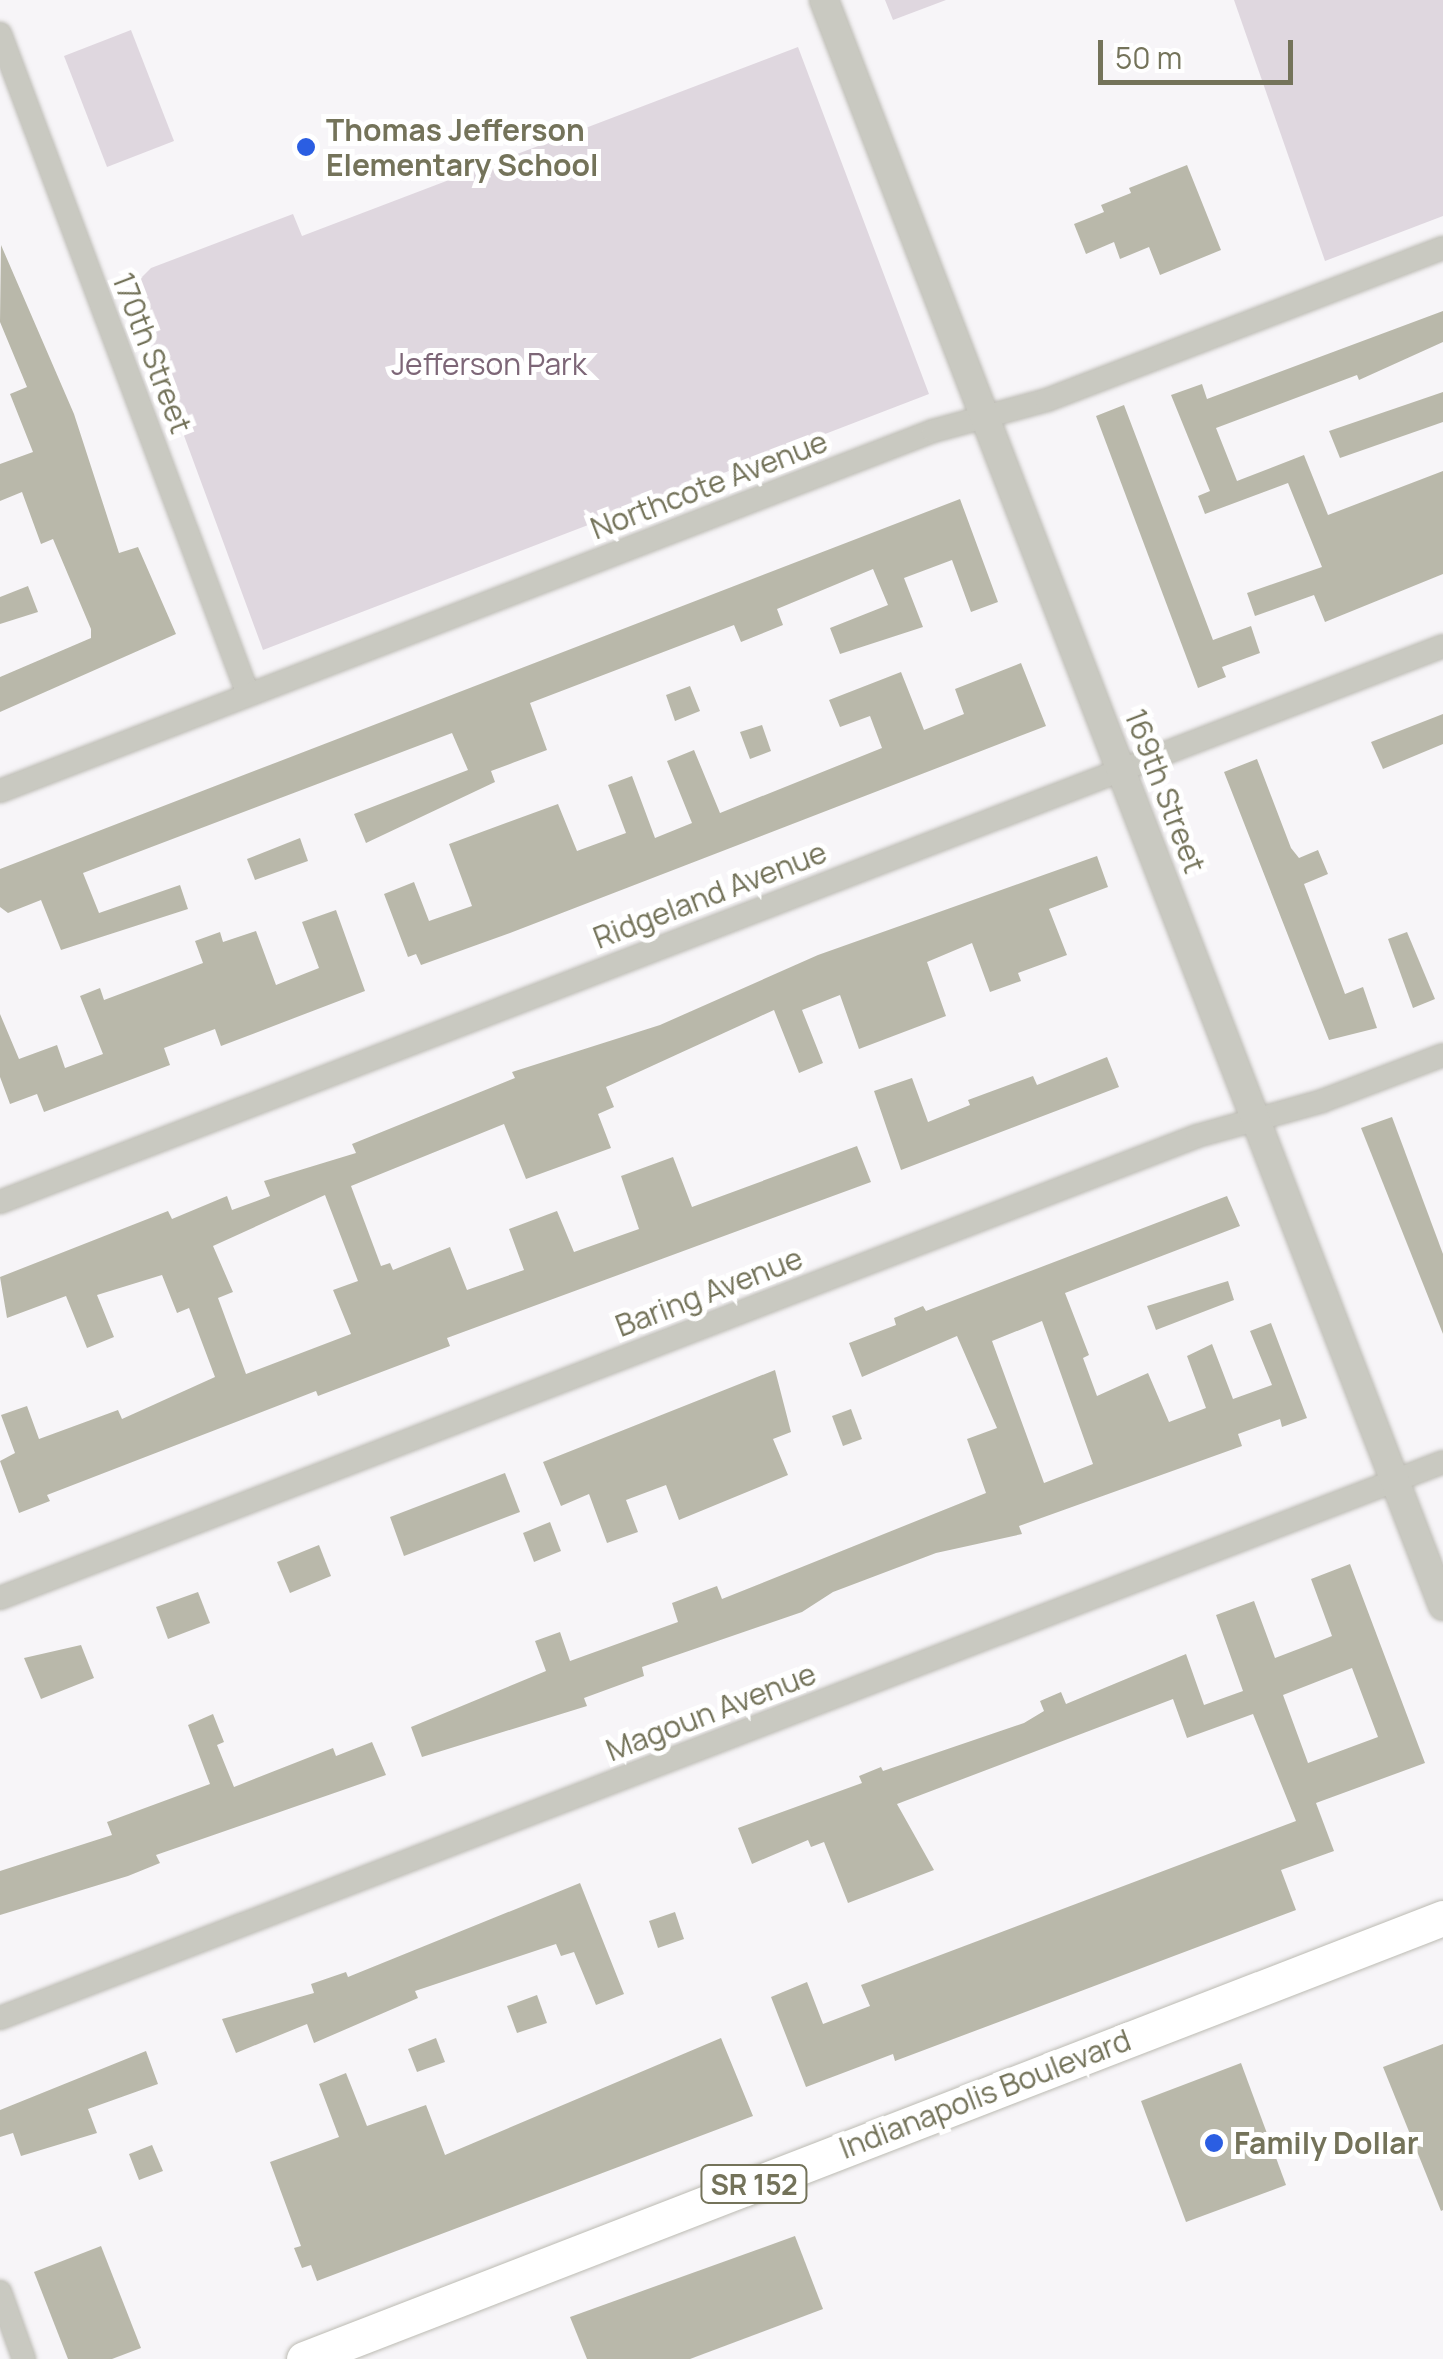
<!DOCTYPE html>
<html>
<head>
<meta charset="utf-8">
<style>
  body { margin:0 }
  #map { position:relative; width:1443px; height:2359px; overflow:hidden; background:#f7f5f8; font-family:Manrope,sans-serif }
  div>[style] { position:absolute }
  [style*='--x'] { left:calc(var(--x)*1px); top:calc(var(--y)*1px); width:calc(var(--w)*1px); rotate:calc(var(--a)*1deg) }
  .green>* { inset:0; background:#dfd7df }
  .building>* { inset:0; background:#b9b8aa }
  .roads { filter:drop-shadow(0 0 2px #bcbbb3) drop-shadow(0 0 2px #bcbbb3) }
  .minor>* { height:22px; margin:-11px; padding:0 11px; transform-origin:11px; border-radius:11px; background:#c9c9c1 }
  .tertiary>* { height:28px; margin:-14px; padding:0 14px; transform-origin:14px; border-radius:14px; background:#c9c9c1 }
  .primary>* { height:35px; margin:-17.5px; padding:0 17.5px; transform-origin:17.5px; border-radius:17.5px; background:#fff }
  .dots>* { width:28px; height:28px; translate:-50% -50%; box-sizing:border-box; border:5px solid #fff; border-radius:50% }
  span { translate:-50% -50%; white-space:nowrap; text-align:center; line-height:1.15; -webkit-text-stroke:10px #fff; paint-order:stroke }
  .shield-label span { padding:2px 8px; background:#fff; border:2px solid; border-radius:8px; -webkit-text-stroke-width:0 }
  .shield-label { font-size:28px; color:#74735a; font-weight:700 }
  .poi-label { font-size:30px; color:#74735a; font-weight:700 }
  .left { translate:0 -50%; text-align:left }
  .street-label { font-size:30px; color:#74735a }
  .park-label { font-size:30px; color:#7d6677 }
  .scale { position:absolute; left:1098px; top:40px; width:195px; height:45px; box-sizing:border-box; border:5px solid #74735a; border-top:0; padding-left:12px; font-size:30px; line-height:35px; white-space:nowrap; color:#74735a; -webkit-text-stroke:8px #fff; paint-order:stroke }
</style>
</head>
<body>
<div id="map">
  <div class="green">
    <div style="clip-path:polygon(885px 0,946px 0,893px 20px)"></div>
    <div style="clip-path:polygon(1234px 0,1443px 0,1443px 216px,1325px 261px)"></div>
    <div style="clip-path:polygon(131px 30px,174px 141px,107px 167px,64px 56px)"></div>
    <div style="clip-path:polygon(798px 47px,929px 394px,263px 650px,130px 289px,151px 268px,293px 214px,302px 236px)"></div>
  </div>
  <div class="building">
    <div style="clip-path:polygon(1187px 165px,1221px 250px,1160px 275px,1149px 247px,1120px 259px,1114px 242px,1086px 254px,1074px 224px,1104px 212px,1101px 205px,1131px 193px,1129px 188px)"></div>
    <div style="clip-path:polygon(1px 245px,74px 414px,119px 553px,138px 547px,176px 634px,0 712px,0 677px,91px 638px,91px 629px,53px 539px,41px 544px,22px 492px,0 501px,0 464px,33px 452px,10px 394px,27px 387px,0 322px)"></div>
    <div style="clip-path:polygon(1443px 311px,1443px 342px,1359px 380px,1357px 375px,1216px 428px,1237px 481px,1304px 455px,1328px 515px,1443px 471px,1443px 574px,1325px 622px,1314px 595px,1255px 616px,1247px 593px,1322px 567px,1288px 483px,1205px 514px,1198px 496px,1210px 491px,1171px 395px,1202px 384px,1207px 399px)"></div>
    <div style="clip-path:polygon(1443px 392px,1443px 422px,1340px 458px,1329px 431px)"></div>
    <div style="clip-path:polygon(1124px 405px,1213px 640px,1251px 626px,1260px 653px,1222px 667px,1226px 677px,1198px 688px,1096px 416px)"></div>
    <div style="clip-path:polygon(960px 499px,998px 602px,971px 612px,952px 560px,904px 578px,923px 627px,840px 654px,830px 628px,888px 605px,873px 569px,777px 609px,783px 625px,741px 642px,734px 625px,530px 703px,547px 750px,491px 771px,495px 782px,366px 843px,354px 814px,468px 770px,452px 733px,83px 873px,99px 913px,180px 885px,188px 909px,61px 950px,41px 900px,8px 913px,0 907px,0 869px)"></div>
    <div style="clip-path:polygon(28px 586px,38px 612px,0 624px,0 597px)"></div>
    <div style="clip-path:polygon(1021px 663px,1046px 726px,510px 933px,421px 965px,416px 954px,408px 957px,384px 894px,414px 882px,429px 921px,472px 906px,449px 844px,558px 804px,577px 851px,626px 833px,608px 785px,632px 776px,655px 838px,692px 823px,667px 761px,694px 750px,720px 813px,882px 748px,870px 716px,840px 727px,829px 700px,901px 672px,924px 730px,964px 714px,955px 689px)"></div>
    <div style="clip-path:polygon(690px 686px,700px 711px,675px 721px,666px 695px)"></div>
    <div style="clip-path:polygon(1443px 714px,1443px 744px,1383px 769px,1371px 742px)"></div>
    <div style="clip-path:polygon(762px 725px,771px 751px,750px 759px,740px 732px)"></div>
    <div style="clip-path:polygon(1257px 759px,1291px 848px,1299px 858px,1318px 850px,1328px 874px,1304px 884px,1345px 994px,1363px 987px,1377px 1028px,1329px 1040px,1224px 772px)"></div>
    <div style="clip-path:polygon(300px 838px,308px 861px,255px 880px,247px 859px)"></div>
    <div style="clip-path:polygon(evenodd,1097px 856px,1108px 887px,1049px 909px,1067px 955px,1018px 973px,1021px 981px,990px 992px,972px 943px,927px 962px,946px 1016px,859px 1049px,840px 995px,802px 1010px,823px 1063px,799px 1073px,774px 1010px,606px 1087px,614px 1107px,598px 1114px,611px 1148px,526px 1179px,504px 1124px,351px 1186px,381px 1266px,390px 1263px,393px 1270px,450px 1247px,467px 1290px,524px 1270px,509px 1229px,557px 1211px,574px 1252px,639px 1229px,621px 1176px,673px 1157px,692px 1207px,857px 1146px,871px 1182px,447px 1338px,450px 1346px,318px 1396px,316px 1391px,47px 1495px,50px 1501px,19px 1513px,0 1461px,15px 1453px,1px 1415px,27px 1406px,39px 1439px,118px 1410px,122px 1419px,215px 1377px,189px 1308px,177px 1313px,162px 1275px,97px 1295px,114px 1337px,87px 1348px,66px 1296px,7px 1318px,0 1277px,168px 1211px,172px 1219px,227px 1196px,232px 1210px,270px 1196px,264px 1181px,356px 1153px,352px 1144px,515px 1078px,512px 1072px,660px 1025px,818px 955px,1097px 856px,325px 1195px,358px 1281px,333px 1290px,351px 1334px,246px 1374px,218px 1298px,233px 1292px,213px 1246px,325px 1195px)"></div>
    <div style="clip-path:polygon(336px 910px,365px 991px,221px 1046px,215px 1029px,164px 1048px,170px 1065px,44px 1112px,37px 1094px,10px 1104px,0 1077px,0 1014px,19px 1059px,57px 1045px,65px 1068px,103px 1054px,80px 996px,100px 988px,104px 1000px,203px 963px,195px 941px,220px 932px,223px 942px,256px 931px,276px 985px,319px 968px,302px 922px)"></div>
    <div style="clip-path:polygon(1407px 932px,1435px 999px,1413px 1008px,1388px 939px)"></div>
    <div style="clip-path:polygon(1107px 1057px,1119px 1087px,901px 1170px,874px 1091px,912px 1078px,928px 1122px,970px 1105px,968px 1100px,1033px 1076px,1037px 1085px)"></div>
    <div style="clip-path:polygon(1392px 1117px,1443px 1254px,1443px 1334px,1361px 1128px)"></div>
    <div style="clip-path:polygon(evenodd,1227px 1196px,1240px 1226px,1065px 1293px,1089px 1355px,1083px 1358px,1097px 1396px,1148px 1373px,1169px 1422px,1206px 1408px,1187px 1356px,1212px 1344px,1233px 1399px,1272px 1385px,1250px 1331px,1271px 1323px,1307px 1418px,1282px 1427px,1280px 1419px,1238px 1434px,1242px 1446px,1019px 1526px,1022px 1534px,936px 1553px,833px 1592px,802px 1612px,642px 1667px,644px 1676px,584px 1698px,587px 1706px,422px 1757px,411px 1727px,546px 1671px,535px 1641px,560px 1632px,570px 1661px,678px 1622px,672px 1603px,717px 1586px,722px 1599px,986px 1493px,967px 1439px,997px 1428px,957px 1336px,862px 1377px,849px 1343px,896px 1325px,894px 1318px,923px 1306px,926px 1311px,1227px 1196px,1042px 1321px,1093px 1464px,1044px 1483px,992px 1341px,1042px 1321px)"></div>
    <div style="clip-path:polygon(1228px 1281px,1234px 1300px,1156px 1330px,1147px 1306px)"></div>
    <div style="clip-path:polygon(775px 1370px,791px 1432px,773px 1439px,788px 1475px,679px 1520px,666px 1485px,626px 1500px,638px 1532px,607px 1543px,589px 1494px,561px 1506px,543px 1462px)"></div>
    <div style="clip-path:polygon(851px 1409px,862px 1439px,843px 1446px,832px 1416px)"></div>
    <div style="clip-path:polygon(505px 1473px,520px 1512px,404px 1556px,390px 1517px)"></div>
    <div style="clip-path:polygon(550px 1522px,561px 1551px,534px 1562px,523px 1533px)"></div>
    <div style="clip-path:polygon(319px 1545px,331px 1576px,290px 1593px,277px 1562px)"></div>
    <div style="clip-path:polygon(evenodd,1350px 1564px,1425px 1763px,1316px 1803px,1334px 1851px,1281px 1870px,1296px 1910px,895px 2061px,893px 2054px,806px 2087px,771px 1997px,807px 1982px,823px 2024px,870px 2006px,861px 1985px,1296px 1821px,1253px 1714px,1187px 1738px,1173px 1699px,897px 1804px,934px 1870px,848px 1903px,824px 1842px,811px 1847px,808px 1840px,752px 1864px,738px 1828px,862px 1783px,859px 1776px,881px 1767px,883px 1771px,1024px 1723px,1044px 1711px,1040px 1701px,1061px 1692px,1066px 1704px,1186px 1654px,1204px 1705px,1243px 1691px,1216px 1615px,1254px 1601px,1275px 1658px,1317px 1642px,1332px 1636px,1311px 1579px,1350px 1564px,1352px 1668px,1378px 1737px,1308px 1763px,1283px 1695px,1352px 1668px)"></div>
    <div style="clip-path:polygon(198px 1592px,210px 1623px,168px 1639px,156px 1607px)"></div>
    <div style="clip-path:polygon(81px 1645px,94px 1678px,41px 1699px,24px 1658px)"></div>
    <div style="clip-path:polygon(213px 1714px,224px 1742px,217px 1745px,234px 1787px,333px 1748px,336px 1756px,372px 1742px,386px 1775px,156px 1855px,160px 1863px,128px 1876px,0 1915px,0 1871px,112px 1835px,107px 1822px,210px 1784px,188px 1725px)"></div>
    <div style="clip-path:polygon(580px 1883px,624px 1994px,596px 2005px,574px 1952px,561px 1956px,556px 1944px,415px 1991px,418px 1998px,314px 2043px,307px 2024px,236px 2053px,222px 2019px,314px 1993px,311px 1984px,346px 1972px,348px 1977px)"></div>
    <div style="clip-path:polygon(675px 1912px,684px 1939px,658px 1948px,649px 1921px)"></div>
    <div style="clip-path:polygon(537px 1995px,547px 2023px,517px 2033px,507px 2006px)"></div>
    <div style="clip-path:polygon(436px 2038px,445px 2062px,417px 2072px,408px 2049px)"></div>
    <div style="clip-path:polygon(721px 2038px,753px 2116px,317px 2281px,311px 2265px,302px 2268px,294px 2248px,301px 2246px,270px 2162px,339px 2137px,319px 2084px,346px 2073px,367px 2126px,426px 2105px,445px 2155px)"></div>
    <div style="clip-path:polygon(1443px 2044px,1443px 2210px,1441px 2211px,1383px 2067px)"></div>
    <div style="clip-path:polygon(146px 2051px,158px 2084px,88px 2109px,97px 2133px,21px 2156px,13px 2133px,0 2137px,0 2110px)"></div>
    <div style="clip-path:polygon(1241px 2063px,1286px 2185px,1186px 2222px,1141px 2101px)"></div>
    <div style="clip-path:polygon(152px 2145px,163px 2171px,139px 2180px,129px 2154px)"></div>
    <div style="clip-path:polygon(795px 2236px,823px 2309px,690px 2359px,587px 2359px,570px 2317px)"></div>
    <div style="clip-path:polygon(101px 2246px,141px 2348px,112px 2359px,68px 2359px,34px 2272px)"></div>
  </div>
  <div class="roads">
    <div class="minor">
      <div style="--x:0;--y:34;--w:705;--a:69.41"></div>
      <div style="--x:0;--y:791;--w:1000;--a:-21.1"></div>
      <div style="--x:933;--y:431;--w:118;--a:-15.2"></div>
      <div style="--x:1047;--y:400;--w:424;--a:-21"></div>
      <div style="--x:0;--y:1202;--w:1546;--a:-21.07"></div>
      <div style="--x:0;--y:1598;--w:1283;--a:-21.1"></div>
      <div style="--x:1197;--y:1136;--w:130;--a:-15.6"></div>
      <div style="--x:1322;--y:1101;--w:129;--a:-20.8"></div>
      <div style="--x:0;--y:2018;--w:1546;--a:-21.07"></div>
      <div style="--x:0;--y:2292;--w:71;--a:70.3"></div>
    </div>
    <div class="tertiary">
      <div style="--x:824;--y:0;--w:1721;--a:68.92"></div>
    </div>
    <div class="primary">
      <div style="--x:304;--y:2359;--w:1221;--a:-21.17"></div>
    </div>
  </div>
  <div class="dots">
    <div style="left:306px;top:147px;background:#2b5ee2"></div>
    <div style="left:1214px;top:2143px;background:#2b5ee2"></div>
  </div>
  <div class="shield-label">
    <span style="left:754px;top:2184px">SR 152</span>
  </div>
  <div class="poi-label">
    <span class="left" style="left:326px;top:147px">Thomas Jefferson<br>Elementary School</span>
    <span class="left" style="left:1234px;top:2143px">Family Dollar</span>
  </div>
  <div class="street-label">
    <span style="left:152px;top:353px;rotate:69deg">170th Street</span>
    <span style="left:709px;top:485px;rotate:-21deg">Northcote Avenue</span>
    <span style="left:1165px;top:791px;rotate:69deg">169th Street</span>
    <span style="left:710px;top:895px;rotate:-21deg">Ridgeland Avenue</span>
    <span style="left:709px;top:1292px;rotate:-21deg">Baring Avenue</span>
    <span style="left:711px;top:1712px;rotate:-21deg">Magoun Avenue</span>
    <span style="left:985px;top:2094px;rotate:-21deg">Indianapolis Boulevard</span>
  </div>
  <div class="park-label">
    <span style="left:489px;top:364px">Jefferson Park</span>
  </div>
  <div class="scale">50 m</div>
</div>
</body>
</html>
